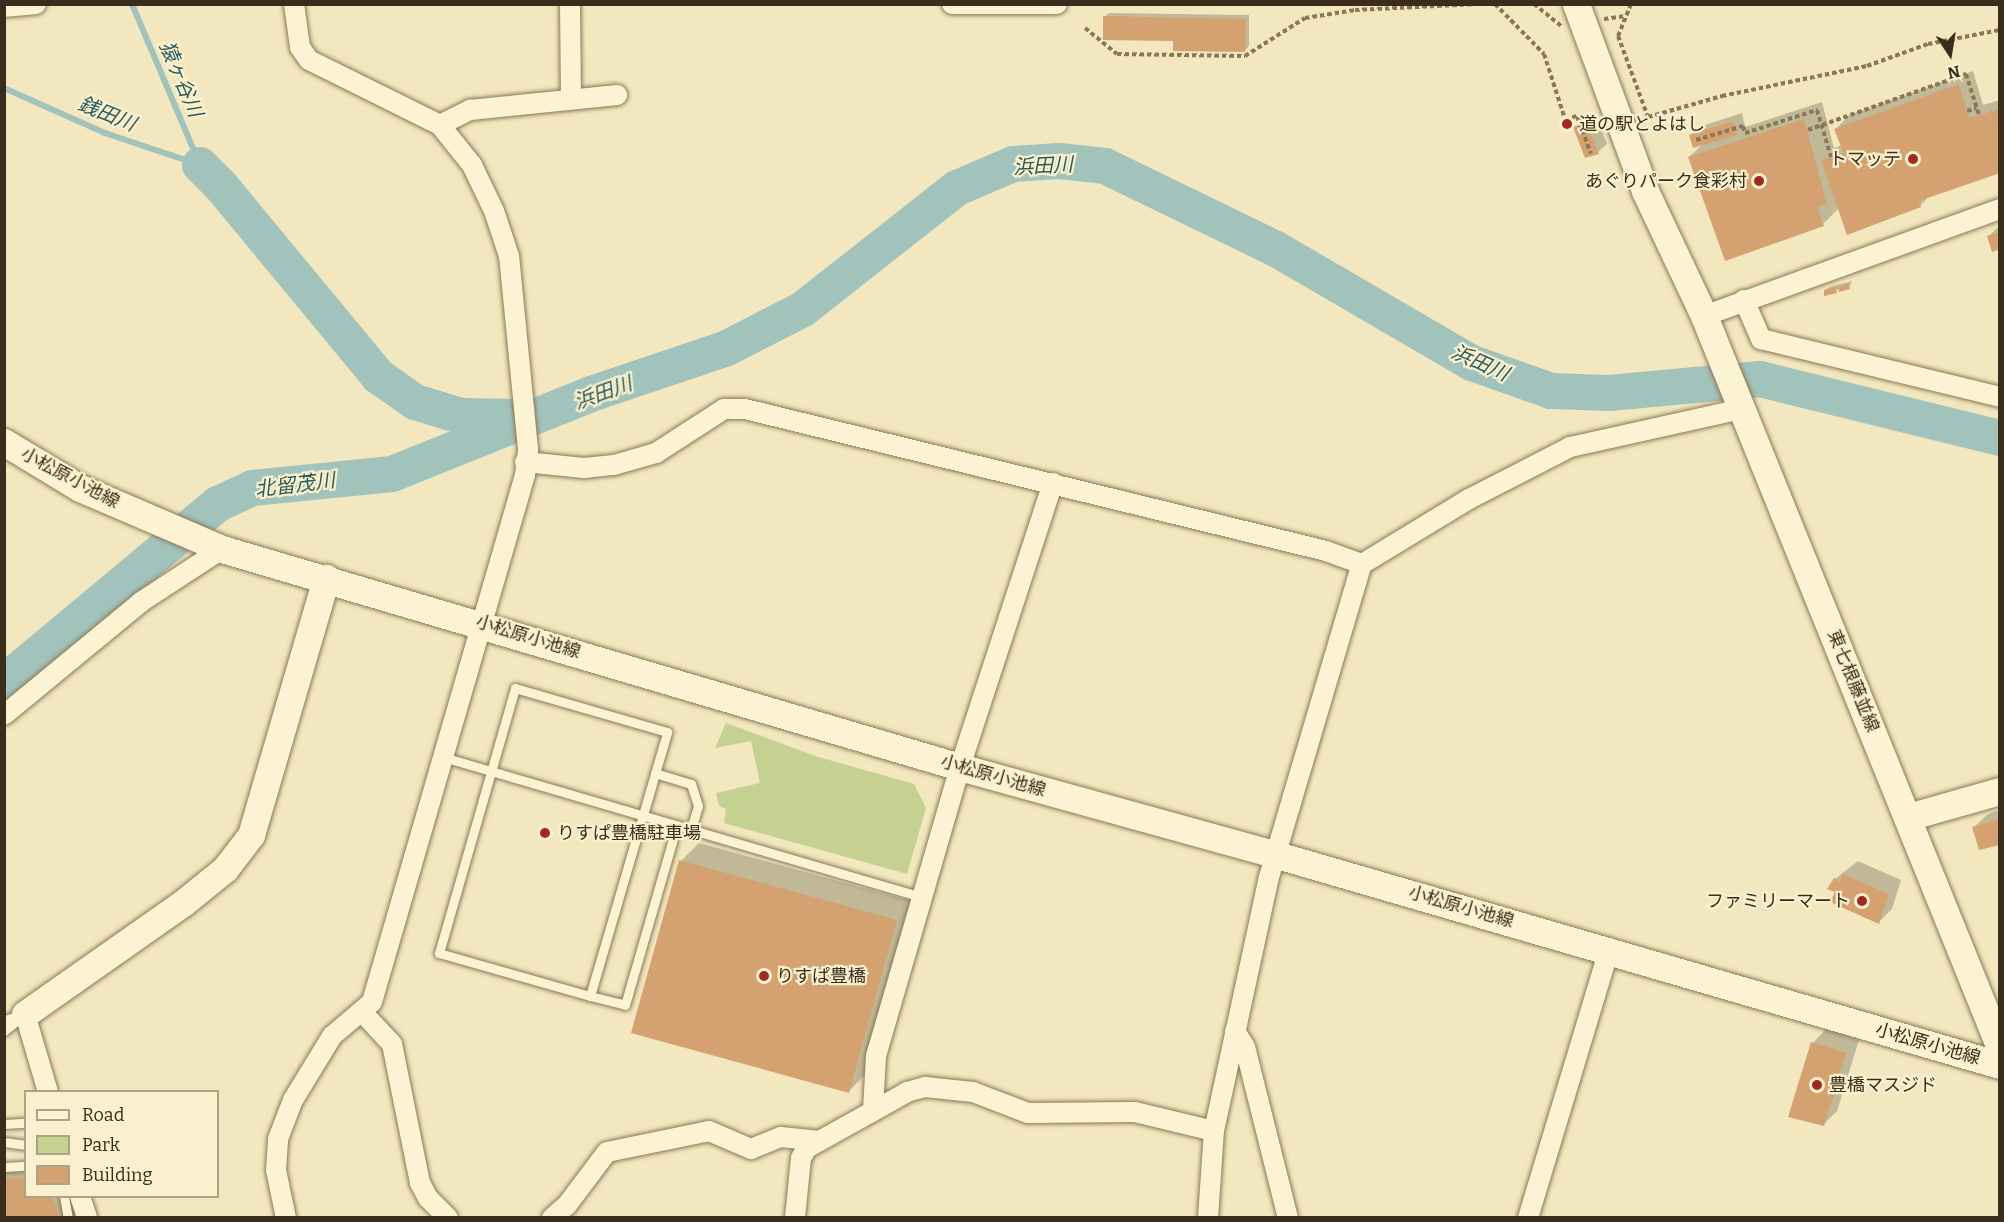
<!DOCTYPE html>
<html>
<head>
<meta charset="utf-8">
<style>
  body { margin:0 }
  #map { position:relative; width:2004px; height:1222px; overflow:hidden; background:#f2e7be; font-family:Bitter,"Noto Sans JP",serif }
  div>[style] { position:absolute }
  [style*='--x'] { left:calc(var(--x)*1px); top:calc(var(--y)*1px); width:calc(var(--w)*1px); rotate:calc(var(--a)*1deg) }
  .green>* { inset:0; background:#c4d191 }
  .shadow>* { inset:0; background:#0003 }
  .stream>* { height:6px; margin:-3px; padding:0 3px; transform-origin:3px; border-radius:3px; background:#a2c3bc }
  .river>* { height:36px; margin:-18px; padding:0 18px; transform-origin:18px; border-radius:18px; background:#a2c3bc }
  .building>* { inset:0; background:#d4a270 }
  .path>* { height:4px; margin-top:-2px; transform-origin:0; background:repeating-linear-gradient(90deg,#8c7755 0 4.5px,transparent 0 7.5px) }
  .roads { filter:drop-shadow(0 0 2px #8c7755) drop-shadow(0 0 2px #8c7755) }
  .lane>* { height:9px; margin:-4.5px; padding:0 4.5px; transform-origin:4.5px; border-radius:4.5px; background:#fcf3d2 }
  .street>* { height:20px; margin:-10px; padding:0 10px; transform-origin:10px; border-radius:10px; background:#fcf3d2 }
  .secondary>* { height:27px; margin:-13.5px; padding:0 13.5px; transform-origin:13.5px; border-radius:13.5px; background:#fcf3d2 }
  .dots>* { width:16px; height:16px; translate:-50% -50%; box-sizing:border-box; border:3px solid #f9f0ce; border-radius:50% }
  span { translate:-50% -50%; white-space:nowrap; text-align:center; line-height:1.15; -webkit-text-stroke:4.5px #f9f0ce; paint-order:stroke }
  .poi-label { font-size:18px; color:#3a2d1b }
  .left { translate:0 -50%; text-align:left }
  .right { translate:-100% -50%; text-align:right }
  .street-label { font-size:18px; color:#3a2d1b }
  .water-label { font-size:20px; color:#295a5c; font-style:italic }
  .frame { position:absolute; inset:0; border:6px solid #3a2d1b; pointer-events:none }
  .legend { position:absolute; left:24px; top:1090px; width:195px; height:108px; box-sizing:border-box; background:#f9f0ce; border:2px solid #ada286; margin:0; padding:8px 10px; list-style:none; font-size:18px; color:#3a2d1b }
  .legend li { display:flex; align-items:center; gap:12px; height:30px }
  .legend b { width:30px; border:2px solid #ada286 }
  .north { position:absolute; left:1920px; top:24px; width:60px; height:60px; -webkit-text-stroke:4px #f9f0ce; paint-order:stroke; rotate:168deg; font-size:16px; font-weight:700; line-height:24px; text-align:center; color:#3a2d1b }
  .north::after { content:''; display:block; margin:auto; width:21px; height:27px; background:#3a2d1b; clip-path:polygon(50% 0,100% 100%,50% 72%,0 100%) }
</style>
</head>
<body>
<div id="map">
  <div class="green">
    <div style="clip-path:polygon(726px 723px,815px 756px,914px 784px,926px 808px,907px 874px,724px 823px,726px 809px,719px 806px,716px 793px,760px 783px,751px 741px,715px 748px)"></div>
  </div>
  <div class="shadow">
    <div style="clip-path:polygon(1109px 13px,1249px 15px,1249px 46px,1245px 50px,1174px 40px,1105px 17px)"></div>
    <div style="clip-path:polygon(1973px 71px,1983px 105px,2000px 100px,2000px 171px,1930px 195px,1920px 206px,1839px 208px,1823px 224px,1689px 157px,1703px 144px,1690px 136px,1699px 127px,1742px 113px,1745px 127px,1822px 102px,1834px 148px,1842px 145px,1836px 129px,1849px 115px)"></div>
    <div style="clip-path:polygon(1595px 114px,1607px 144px,1598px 152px,1575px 127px)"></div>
    <div style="clip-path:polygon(1998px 227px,2000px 227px,2000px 247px,1989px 236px)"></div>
    <div style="clip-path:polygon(1852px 281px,1849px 288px,1825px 291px,1829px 287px)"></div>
    <div style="clip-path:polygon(2000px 810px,2000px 843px,1974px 827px,1988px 814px)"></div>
    <div style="clip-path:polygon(699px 843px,915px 902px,867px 1073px,849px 1091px,681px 861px)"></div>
    <div style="clip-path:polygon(1858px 861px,1901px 880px,1892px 909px,1878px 923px,1837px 891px,1835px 879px)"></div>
    <div style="clip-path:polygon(1826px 1029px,1859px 1040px,1837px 1111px,1823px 1125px,1813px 1043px)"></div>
    <div style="clip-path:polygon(26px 1161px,26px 1196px,74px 1196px,78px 1218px,4px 1218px,4px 1172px,13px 1172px)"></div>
  </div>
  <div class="stream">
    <div style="--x:132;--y:4;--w:175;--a:67.1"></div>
    <div style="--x:4;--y:88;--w:111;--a:24"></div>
    <div style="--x:105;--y:133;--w:100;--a:18.6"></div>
  </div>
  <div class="river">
    <div style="--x:200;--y:165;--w:30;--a:45"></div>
    <div style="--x:221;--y:186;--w:246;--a:50.4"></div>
    <div style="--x:378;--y:376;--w:45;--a:35.1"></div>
    <div style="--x:415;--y:402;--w:48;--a:16.9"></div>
    <div style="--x:461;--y:416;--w:58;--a:1"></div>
    <div style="--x:4;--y:682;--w:278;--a:-39.8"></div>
    <div style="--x:218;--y:504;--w:38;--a:-25"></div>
    <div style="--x:252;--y:488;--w:141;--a:-5.7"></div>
    <div style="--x:392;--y:474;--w:214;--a:-21.9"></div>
    <div style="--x:591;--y:394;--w:141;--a:-18.6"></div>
    <div style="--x:725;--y:349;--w:88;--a:-27.1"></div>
    <div style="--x:803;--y:309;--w:196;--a:-38.2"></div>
    <div style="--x:957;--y:188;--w:61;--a:-23.2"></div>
    <div style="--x:1013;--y:164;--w:46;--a:-3.7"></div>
    <div style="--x:1059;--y:161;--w:46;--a:6.2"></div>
    <div style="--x:1105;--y:166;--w:190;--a:25.9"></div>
    <div style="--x:1276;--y:249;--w:227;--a:30.2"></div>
    <div style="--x:1472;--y:363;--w:84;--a:19.5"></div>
    <div style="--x:1551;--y:391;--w:58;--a:2"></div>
    <div style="--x:1609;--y:393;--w:152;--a:-5.3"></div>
    <div style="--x:1760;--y:379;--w:247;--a:13.8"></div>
  </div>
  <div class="building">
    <div style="clip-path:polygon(1103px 16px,1246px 19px,1245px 52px,1173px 51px,1173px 41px,1103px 40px)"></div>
    <div style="clip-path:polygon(1959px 84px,1969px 118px,2000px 109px,2000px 173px,1919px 201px,1921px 207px,1847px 235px,1821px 160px,1844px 154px,1834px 129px)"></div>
    <div style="clip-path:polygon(1804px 119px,1827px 204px,1817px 207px,1824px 226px,1725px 261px,1688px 157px)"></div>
    <div style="clip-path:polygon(1733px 121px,1737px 135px,1693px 148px,1689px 135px)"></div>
    <div style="clip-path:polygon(1586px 122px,1599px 154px,1585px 158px,1573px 127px)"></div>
    <div style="clip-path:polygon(2000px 231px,2000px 249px,1992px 252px,1987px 236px)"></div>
    <div style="clip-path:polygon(1848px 284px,1850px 289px,1839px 292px,1838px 287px)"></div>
    <div style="clip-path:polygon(1836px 287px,1837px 293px,1824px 296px,1824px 290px)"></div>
    <div style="clip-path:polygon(2000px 819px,2000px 845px,1979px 850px,1972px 827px)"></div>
    <div style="clip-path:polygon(679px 860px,897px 920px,849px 1093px,631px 1033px)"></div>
    <div style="clip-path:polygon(1843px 874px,1889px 894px,1879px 924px,1830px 902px,1835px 892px,1827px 889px,1834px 878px,1839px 882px)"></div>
    <div style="clip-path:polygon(1811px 1042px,1846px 1053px,1824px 1126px,1788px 1117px)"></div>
    <div style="clip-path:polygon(26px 1178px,26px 1196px,52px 1196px,59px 1218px,4px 1218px,4px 1179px)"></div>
  </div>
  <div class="path">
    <div style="--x:1495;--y:4;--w:70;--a:45.6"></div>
    <div style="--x:1544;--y:54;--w:68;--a:72.1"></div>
    <div style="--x:1565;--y:119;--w:12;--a:-14"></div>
    <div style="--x:1577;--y:116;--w:40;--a:69.8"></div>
    <div style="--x:1534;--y:4;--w:35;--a:39"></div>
    <div style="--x:1631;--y:4;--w:35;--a:112"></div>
    <div style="--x:1618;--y:36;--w:86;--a:69.7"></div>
    <div style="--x:1648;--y:117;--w:77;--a:-15.8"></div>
    <div style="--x:1722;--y:96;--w:148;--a:-11.7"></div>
    <div style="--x:1867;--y:66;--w:65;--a:-19.8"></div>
    <div style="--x:1928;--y:44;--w:73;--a:-11"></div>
    <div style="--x:1604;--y:19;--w:22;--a:-8"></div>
    <div style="--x:1085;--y:28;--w:41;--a:39.1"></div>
    <div style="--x:1117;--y:54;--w:128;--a:0.9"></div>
    <div style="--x:1245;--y:56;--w:71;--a:-32.3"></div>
    <div style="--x:1305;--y:18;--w:51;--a:-9.1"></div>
    <div style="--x:1355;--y:10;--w:123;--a:-2.8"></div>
    <div style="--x:1967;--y:111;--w:10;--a:-17"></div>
    <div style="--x:1808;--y:130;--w:168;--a:-19.5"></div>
    <div style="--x:1966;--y:74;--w:43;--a:72.4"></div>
    <div style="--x:1696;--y:140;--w:49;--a:-16.6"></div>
    <div style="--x:1743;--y:126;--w:7;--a:74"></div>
    <div style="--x:1745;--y:133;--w:76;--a:-17.7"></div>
    <div style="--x:1817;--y:110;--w:49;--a:73.4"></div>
  </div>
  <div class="roads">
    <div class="lane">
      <div style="--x:443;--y:757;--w:500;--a:16.3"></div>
      <div style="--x:655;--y:773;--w:38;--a:17"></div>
      <div style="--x:691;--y:784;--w:23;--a:72"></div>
      <div style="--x:698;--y:806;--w:24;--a:107"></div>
      <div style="--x:590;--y:996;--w:275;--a:-73.7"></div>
      <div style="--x:667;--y:732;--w:158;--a:-163.9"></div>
      <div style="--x:515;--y:688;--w:276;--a:106"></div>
      <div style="--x:439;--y:953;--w:157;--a:15.9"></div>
      <div style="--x:590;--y:996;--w:36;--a:14"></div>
      <div style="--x:625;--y:1005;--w:187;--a:-73.9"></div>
      <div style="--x:4;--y:1020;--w:22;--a:-16"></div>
      <div style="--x:25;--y:1014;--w:27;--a:141"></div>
      <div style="--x:4;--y:1124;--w:22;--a:-3"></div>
      <div style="--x:4;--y:1142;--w:22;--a:8"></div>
      <div style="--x:4;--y:1167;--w:22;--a:-3"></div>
      <div style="--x:64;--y:1196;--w:22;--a:80"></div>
    </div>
    <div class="street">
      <div style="--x:570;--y:4;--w:95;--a:89.4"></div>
      <div style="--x:952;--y:4;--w:105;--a:0"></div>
      <div style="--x:4;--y:7;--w:32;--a:-5"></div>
      <div style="--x:440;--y:125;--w:34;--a:-27"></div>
      <div style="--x:470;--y:110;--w:148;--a:-5.8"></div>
      <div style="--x:1744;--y:300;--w:43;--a:66.4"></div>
      <div style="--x:1761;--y:339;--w:246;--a:13.6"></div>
      <div style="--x:1704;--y:316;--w:315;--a:-19.9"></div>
      <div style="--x:525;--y:462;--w:59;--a:5.8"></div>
      <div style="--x:584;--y:468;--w:30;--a:-6"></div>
      <div style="--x:614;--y:465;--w:44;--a:-15.9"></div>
      <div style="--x:656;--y:453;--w:81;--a:-32.9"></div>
      <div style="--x:724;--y:409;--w:21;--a:0"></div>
      <div style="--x:745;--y:409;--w:598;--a:13.73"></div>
      <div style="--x:1326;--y:551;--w:38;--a:20"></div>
      <div style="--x:4;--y:715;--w:178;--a:-39.5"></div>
      <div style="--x:141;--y:602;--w:97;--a:-33.2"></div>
      <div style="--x:362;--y:1012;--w:44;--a:46.8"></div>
      <div style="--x:392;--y:1044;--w:142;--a:78.6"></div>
      <div style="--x:420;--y:1183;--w:17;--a:62"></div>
      <div style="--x:428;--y:1198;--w:28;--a:45"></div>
      <div style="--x:25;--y:1014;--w:81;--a:73.6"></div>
      <div style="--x:1235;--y:1031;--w:19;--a:58"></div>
      <div style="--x:1245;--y:1047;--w:176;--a:75.9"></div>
      <div style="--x:873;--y:1111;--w:55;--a:-86.9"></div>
      <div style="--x:876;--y:1056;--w:301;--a:-73.8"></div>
      <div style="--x:960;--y:767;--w:299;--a:-71.9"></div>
      <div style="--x:80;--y:1196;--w:23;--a:72"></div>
      <div style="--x:286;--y:1218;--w:49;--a:-101.8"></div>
      <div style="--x:276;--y:1170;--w:31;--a:-86"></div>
      <div style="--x:278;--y:1139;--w:42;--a:-69"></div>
      <div style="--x:293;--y:1100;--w:75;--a:-58.6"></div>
      <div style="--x:332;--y:1036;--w:52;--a:-40.4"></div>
      <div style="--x:372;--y:1002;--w:549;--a:-73.81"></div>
      <div style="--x:525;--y:475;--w:26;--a:-83"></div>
      <div style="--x:528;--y:449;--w:194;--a:-95.6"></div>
      <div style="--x:509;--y:256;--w:47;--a:-108.4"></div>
      <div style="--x:494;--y:211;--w:51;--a:-115.6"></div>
      <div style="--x:472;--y:165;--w:51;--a:-128.7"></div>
      <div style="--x:440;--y:125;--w:146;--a:-153.6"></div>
      <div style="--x:309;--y:60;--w:16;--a:-125"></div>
      <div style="--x:300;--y:47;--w:43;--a:-97.9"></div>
      <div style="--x:552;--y:1218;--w:20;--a:-41"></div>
      <div style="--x:567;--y:1205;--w:66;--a:-53"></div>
      <div style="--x:607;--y:1152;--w:104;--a:-11.6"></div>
      <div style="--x:709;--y:1131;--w:46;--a:23.2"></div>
      <div style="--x:751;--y:1149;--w:32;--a:-22"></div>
      <div style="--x:781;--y:1137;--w:36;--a:6"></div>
      <div style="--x:795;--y:1218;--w:60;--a:-84.3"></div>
      <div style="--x:801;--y:1158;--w:12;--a:-59"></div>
      <div style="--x:807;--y:1148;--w:115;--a:-29.2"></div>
      <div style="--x:907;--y:1092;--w:19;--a:-16"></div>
      <div style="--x:925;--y:1087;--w:48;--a:5.9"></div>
      <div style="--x:973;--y:1092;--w:59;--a:20.9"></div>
      <div style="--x:1028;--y:1113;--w:107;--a:-0.5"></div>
      <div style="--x:1135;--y:1112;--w:81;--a:13.5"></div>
      <div style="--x:1208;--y:1218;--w:87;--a:-86.1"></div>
      <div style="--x:1214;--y:1131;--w:260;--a:-77.8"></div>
      <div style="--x:1269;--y:877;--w:327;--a:-73.5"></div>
      <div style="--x:1362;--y:564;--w:125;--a:-31.3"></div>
      <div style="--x:1469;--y:499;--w:114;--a:-27.2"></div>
      <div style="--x:1570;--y:447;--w:176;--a:-12.5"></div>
      <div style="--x:1528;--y:1218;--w:280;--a:-73.2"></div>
    </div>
    <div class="secondary">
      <div style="--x:1576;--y:4;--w:199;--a:69.7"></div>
      <div style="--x:1645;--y:191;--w:138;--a:64.7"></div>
      <div style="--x:1704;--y:316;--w:790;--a:67.98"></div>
      <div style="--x:4;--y:442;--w:89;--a:31.2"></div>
      <div style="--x:80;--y:488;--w:155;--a:23.2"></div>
      <div style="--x:222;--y:549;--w:770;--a:16.46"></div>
      <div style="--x:960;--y:767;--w:329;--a:15.5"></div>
      <div style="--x:1277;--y:855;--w:753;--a:16.2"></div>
      <div style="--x:1908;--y:817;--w:96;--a:-15.8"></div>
      <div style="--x:25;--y:1014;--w:193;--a:-35.1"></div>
      <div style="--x:183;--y:903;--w:54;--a:-39"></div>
      <div style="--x:225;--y:869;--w:43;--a:-52.6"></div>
      <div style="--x:251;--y:835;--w:268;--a:-73.7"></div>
    </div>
  </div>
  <div class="dots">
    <div style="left:1567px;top:124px;background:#a1291f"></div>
    <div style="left:1913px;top:159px;background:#a1291f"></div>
    <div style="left:1759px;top:181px;background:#a1291f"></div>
    <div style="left:545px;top:833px;background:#a1291f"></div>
    <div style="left:1862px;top:901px;background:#a1291f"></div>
    <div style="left:764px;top:976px;background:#a1291f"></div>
    <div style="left:1817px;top:1085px;background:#a1291f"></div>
  </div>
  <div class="poi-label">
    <span class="left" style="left:1579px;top:124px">道の駅とよはし</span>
    <span class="right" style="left:1901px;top:159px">トマッテ</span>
    <span class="right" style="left:1747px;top:181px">あぐりパーク食彩村</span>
    <span class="left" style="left:557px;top:833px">りすぱ豊橋駐車場</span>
    <span class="right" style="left:1850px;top:901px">ファミリーマート</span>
    <span class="left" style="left:776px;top:976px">りすぱ豊橋</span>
    <span class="left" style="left:1829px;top:1085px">豊橋マスジド</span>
  </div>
  <div class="street-label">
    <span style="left:70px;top:478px;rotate:28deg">小松原小池線</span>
    <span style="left:528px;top:637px;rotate:17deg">小松原小池線</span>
    <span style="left:1853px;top:681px;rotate:68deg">東七根藤並線</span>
    <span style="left:993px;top:776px;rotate:16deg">小松原小池線</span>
    <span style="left:1461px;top:907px;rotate:16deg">小松原小池線</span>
    <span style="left:1928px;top:1044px;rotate:16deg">小松原小池線</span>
  </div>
  <div class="water-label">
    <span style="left:181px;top:79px;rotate:67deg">猿ヶ谷川</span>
    <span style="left:107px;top:114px;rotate:22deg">銭田川</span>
    <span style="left:1043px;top:166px;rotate:-3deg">浜田川</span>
    <span style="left:1480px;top:363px;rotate:24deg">浜田川</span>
    <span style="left:603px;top:393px;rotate:-20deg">浜田川</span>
    <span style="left:295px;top:485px;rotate:-7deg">北留茂川</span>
  </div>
  <div class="frame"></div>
  <ul class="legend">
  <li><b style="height:8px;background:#fcf3d2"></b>Road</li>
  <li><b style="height:16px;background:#c4d191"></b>Park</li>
  <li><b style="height:16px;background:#d4a270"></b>Building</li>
  </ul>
  <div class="north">N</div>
</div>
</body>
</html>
